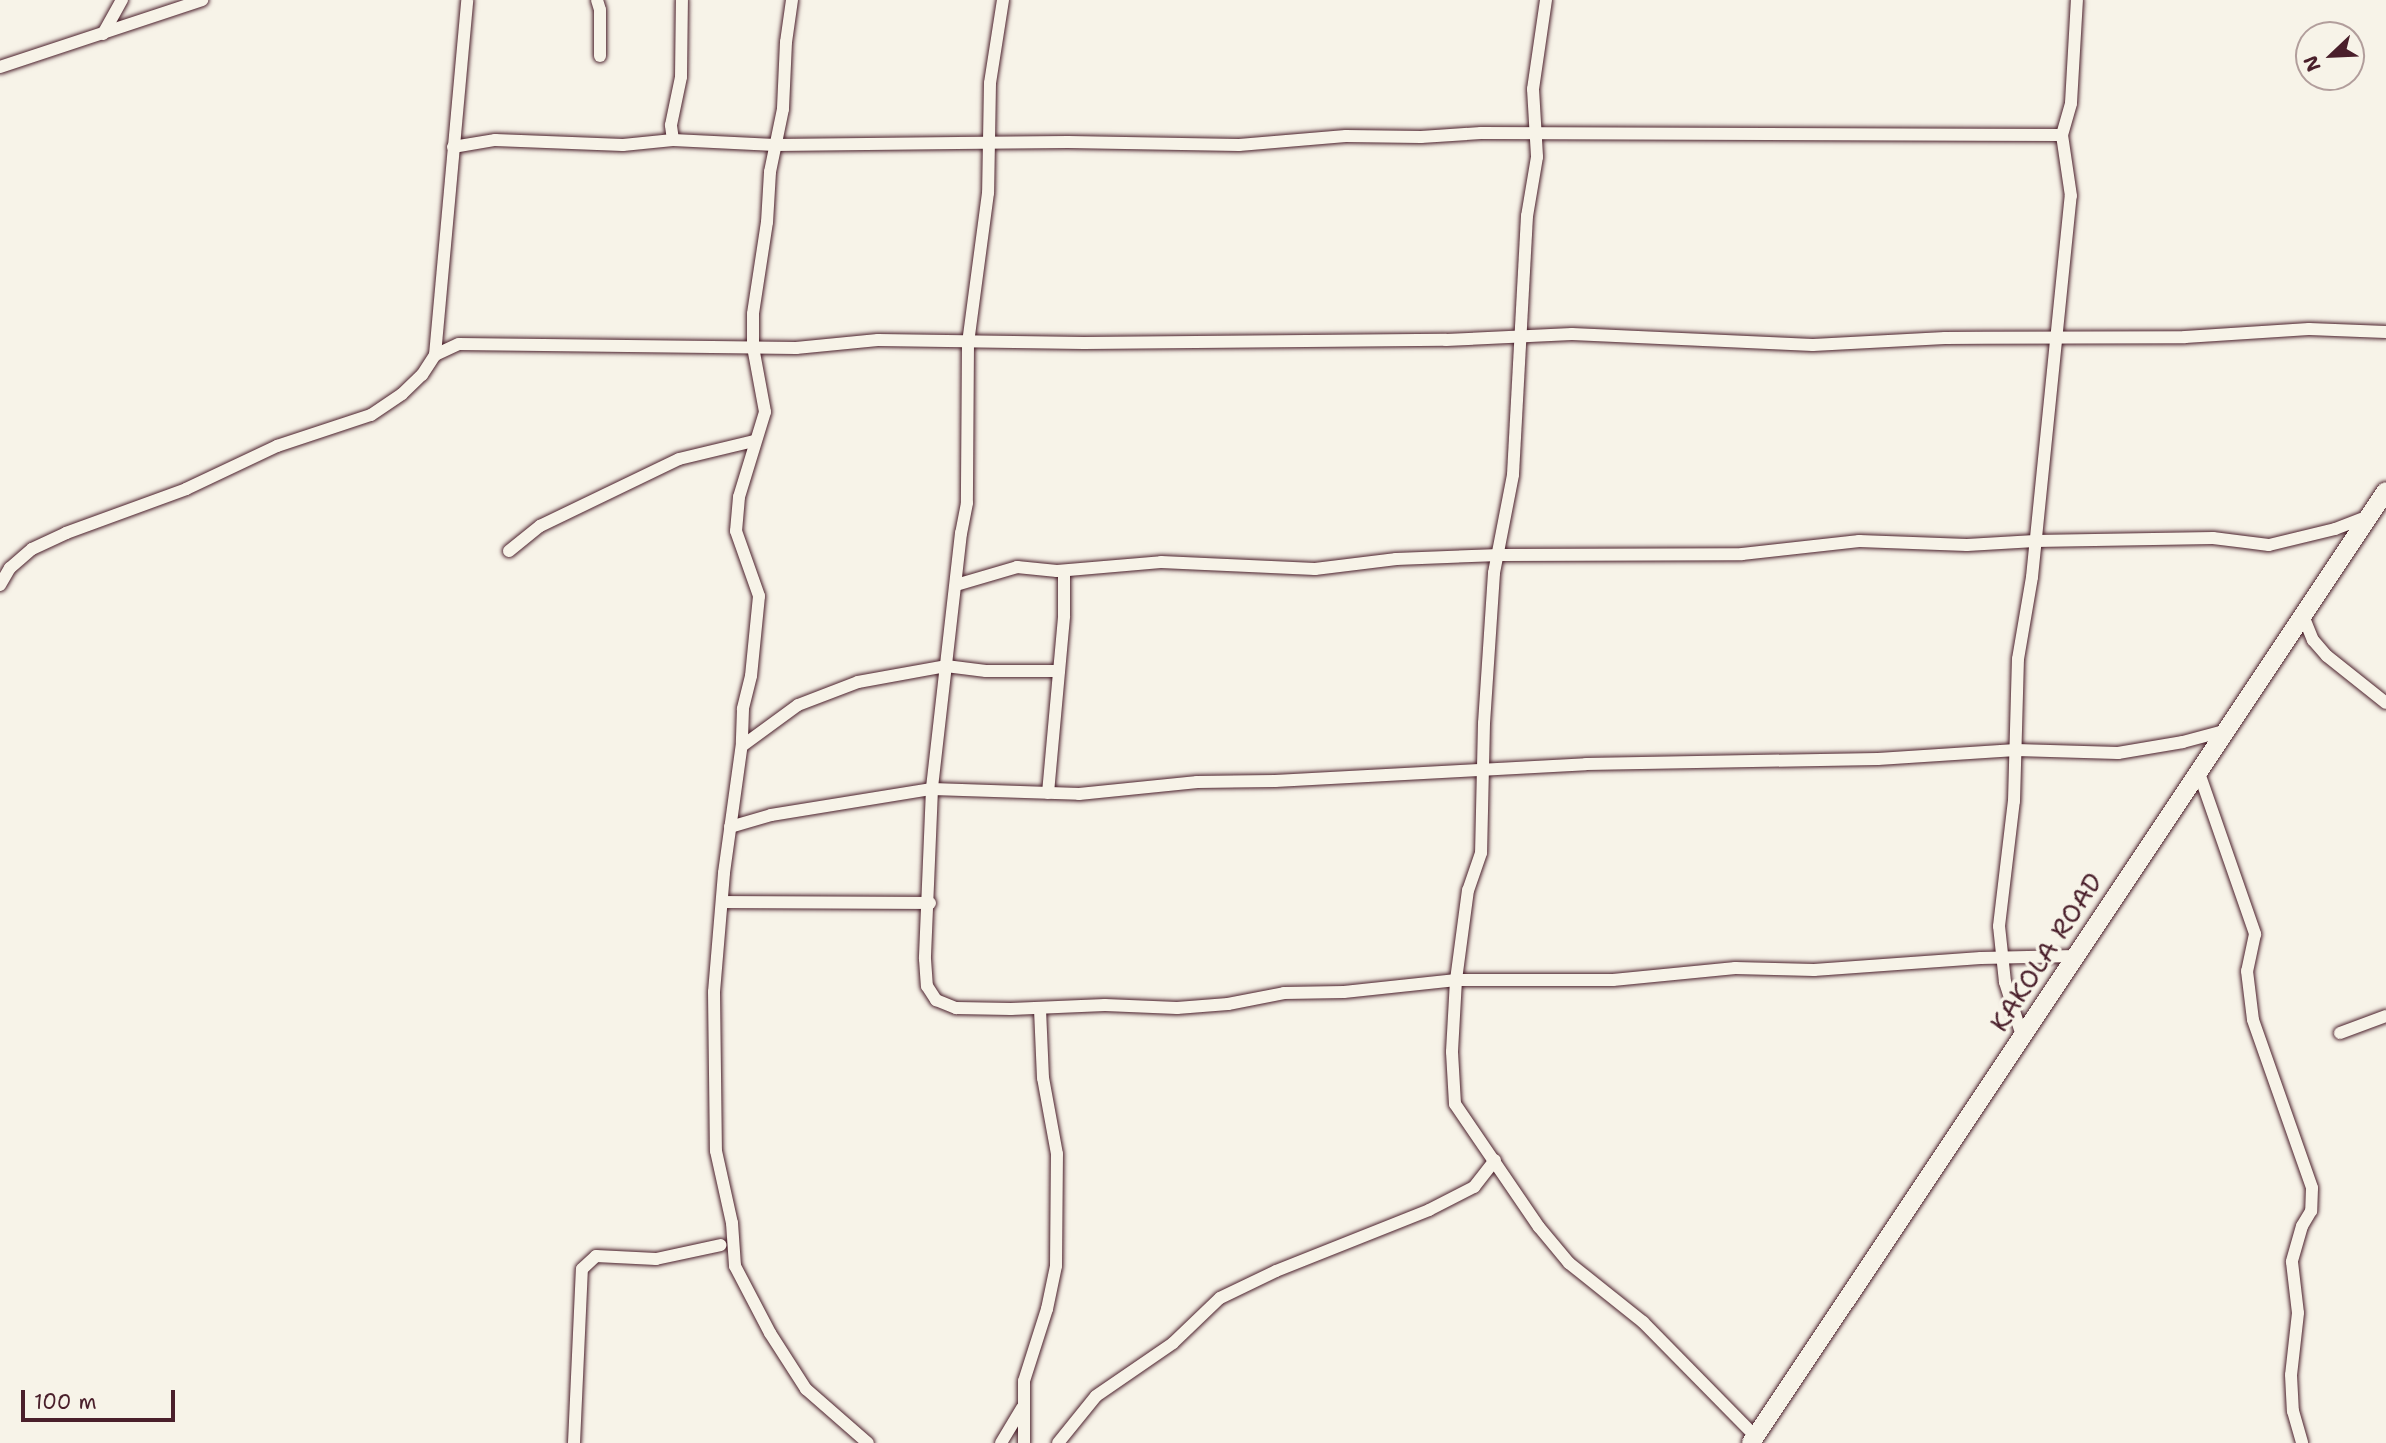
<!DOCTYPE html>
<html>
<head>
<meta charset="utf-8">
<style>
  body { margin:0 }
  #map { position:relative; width:2386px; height:1443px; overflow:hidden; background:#f7f3e8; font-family:"Shantell Sans",sans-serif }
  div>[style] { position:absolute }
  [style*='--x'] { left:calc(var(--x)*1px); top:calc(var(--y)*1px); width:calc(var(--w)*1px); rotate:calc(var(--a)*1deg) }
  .roads { filter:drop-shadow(0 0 2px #4a1f2b) drop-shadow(0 0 2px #4a1f2b) }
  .minor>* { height:12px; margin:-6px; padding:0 6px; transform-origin:6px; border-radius:6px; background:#f7f3e8 }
  .secondary>* { height:18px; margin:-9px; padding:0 9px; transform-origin:9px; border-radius:9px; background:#f7f3e8 }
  span { translate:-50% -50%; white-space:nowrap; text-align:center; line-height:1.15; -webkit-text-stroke:7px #f7f3e8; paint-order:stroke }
  .street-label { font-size:26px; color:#4a1f2b }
  .north { position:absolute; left:2295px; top:21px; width:70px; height:70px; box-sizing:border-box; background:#f7f3e8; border:2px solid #b29e9c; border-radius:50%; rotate:247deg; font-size:19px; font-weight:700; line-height:28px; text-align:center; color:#4a1f2b }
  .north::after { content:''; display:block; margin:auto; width:24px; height:32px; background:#4a1f2b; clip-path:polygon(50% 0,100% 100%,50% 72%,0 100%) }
  .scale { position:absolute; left:21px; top:1390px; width:154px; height:32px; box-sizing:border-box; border:4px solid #4a1f2b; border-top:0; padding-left:9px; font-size:21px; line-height:24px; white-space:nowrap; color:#4a1f2b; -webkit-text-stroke:5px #f7f3e8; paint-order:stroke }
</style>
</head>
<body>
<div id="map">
  <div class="roads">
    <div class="minor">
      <div style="--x:597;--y:0;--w:10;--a:73"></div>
      <div style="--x:600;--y:10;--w:46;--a:90"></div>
      <div style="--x:792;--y:0;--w:42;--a:98.1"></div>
      <div style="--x:786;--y:42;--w:67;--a:92.6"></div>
      <div style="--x:783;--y:109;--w:64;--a:101.7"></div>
      <div style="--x:770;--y:172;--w:50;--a:93.4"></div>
      <div style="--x:767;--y:222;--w:93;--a:98.7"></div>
      <div style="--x:753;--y:314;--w:33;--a:90"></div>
      <div style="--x:753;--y:347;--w:66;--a:79.5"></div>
      <div style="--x:765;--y:412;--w:89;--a:107"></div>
      <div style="--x:739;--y:497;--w:34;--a:95"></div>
      <div style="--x:736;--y:531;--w:69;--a:70.5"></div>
      <div style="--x:759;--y:596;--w:80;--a:95.7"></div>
      <div style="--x:751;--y:676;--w:34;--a:104"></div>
      <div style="--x:743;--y:709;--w:34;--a:92"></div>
      <div style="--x:742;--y:743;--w:131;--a:97.9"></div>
      <div style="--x:724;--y:873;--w:119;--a:94.8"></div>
      <div style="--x:714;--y:992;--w:159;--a:89.3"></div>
      <div style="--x:716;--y:1151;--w:74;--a:77.5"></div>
      <div style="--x:732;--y:1223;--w:43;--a:86"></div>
      <div style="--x:735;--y:1266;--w:76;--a:62.4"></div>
      <div style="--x:770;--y:1333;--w:67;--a:57.3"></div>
      <div style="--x:806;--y:1389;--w:82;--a:41.1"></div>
      <div style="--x:1003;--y:0;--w:84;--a:98.9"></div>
      <div style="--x:990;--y:83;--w:110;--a:91"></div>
      <div style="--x:988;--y:193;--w:151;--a:97.6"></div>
      <div style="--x:968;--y:343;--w:160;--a:90.4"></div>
      <div style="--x:967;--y:503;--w:31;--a:101"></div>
      <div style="--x:961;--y:533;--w:258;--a:96.5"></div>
      <div style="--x:932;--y:789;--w:170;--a:92.4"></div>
      <div style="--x:925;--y:959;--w:27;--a:86"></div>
      <div style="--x:927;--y:986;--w:17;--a:57"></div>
      <div style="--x:936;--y:1000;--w:22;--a:22"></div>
      <div style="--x:956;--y:1008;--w:55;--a:1"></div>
      <div style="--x:1011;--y:1009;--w:94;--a:-2.4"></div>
      <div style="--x:1105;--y:1005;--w:72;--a:2.4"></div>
      <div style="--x:1177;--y:1008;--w:51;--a:-4.5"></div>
      <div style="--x:1228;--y:1004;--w:57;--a:-11.1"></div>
      <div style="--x:1284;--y:993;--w:60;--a:-1"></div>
      <div style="--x:1344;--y:992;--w:113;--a:-6.1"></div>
      <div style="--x:1456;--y:980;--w:157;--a:0"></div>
      <div style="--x:1613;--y:980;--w:123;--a:-5.6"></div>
      <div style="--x:1735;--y:968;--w:79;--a:1.5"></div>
      <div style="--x:1814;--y:970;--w:167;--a:-4.1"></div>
      <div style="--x:1981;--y:958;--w:94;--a:-1.2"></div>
      <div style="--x:1546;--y:0;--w:90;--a:98.3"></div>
      <div style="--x:1533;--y:89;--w:68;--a:86.6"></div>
      <div style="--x:1537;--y:157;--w:60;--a:99.6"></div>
      <div style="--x:1527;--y:216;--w:259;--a:93.1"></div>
      <div style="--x:1513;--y:475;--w:100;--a:101"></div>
      <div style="--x:1494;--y:573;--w:150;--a:93.8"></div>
      <div style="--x:1484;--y:723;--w:130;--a:91.3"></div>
      <div style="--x:1481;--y:853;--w:39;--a:109"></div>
      <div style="--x:1468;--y:890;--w:91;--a:97.6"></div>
      <div style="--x:1456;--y:980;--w:72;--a:93.2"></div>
      <div style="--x:1452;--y:1052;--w:52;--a:86.7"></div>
      <div style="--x:1455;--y:1104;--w:149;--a:55.7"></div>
      <div style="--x:1539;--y:1227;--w:47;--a:50.2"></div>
      <div style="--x:1569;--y:1263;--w:95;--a:38.6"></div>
      <div style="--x:1643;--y:1322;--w:160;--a:45.5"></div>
      <div style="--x:103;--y:34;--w:39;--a:-61"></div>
      <div style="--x:0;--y:67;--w:213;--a:-18.3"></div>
      <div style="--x:673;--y:140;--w:15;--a:-98"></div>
      <div style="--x:671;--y:125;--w:49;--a:-78.2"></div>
      <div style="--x:681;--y:77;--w:77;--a:-89.3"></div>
      <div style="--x:453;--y:147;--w:43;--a:-9.5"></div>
      <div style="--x:495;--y:140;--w:128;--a:2.2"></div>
      <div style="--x:623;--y:145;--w:50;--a:-5.7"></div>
      <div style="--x:673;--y:140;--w:102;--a:2.8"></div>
      <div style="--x:775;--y:145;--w:293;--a:-0.6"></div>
      <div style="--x:1068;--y:142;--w:171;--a:1"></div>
      <div style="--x:1239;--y:145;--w:107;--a:-4.8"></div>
      <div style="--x:1346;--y:136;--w:75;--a:0.8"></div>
      <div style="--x:1421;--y:137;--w:60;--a:-3.8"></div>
      <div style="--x:1481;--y:133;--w:581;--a:0.2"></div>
      <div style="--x:435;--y:355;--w:356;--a:-84.8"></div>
      <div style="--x:509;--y:551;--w:40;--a:-39"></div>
      <div style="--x:540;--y:526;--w:154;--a:-25.7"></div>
      <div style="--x:679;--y:459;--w:77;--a:-13.5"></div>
      <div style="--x:0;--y:585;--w:20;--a:-60"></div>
      <div style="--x:10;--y:568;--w:29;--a:-41"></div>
      <div style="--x:32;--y:549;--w:38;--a:-25"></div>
      <div style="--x:66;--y:533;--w:128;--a:-20.1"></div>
      <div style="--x:186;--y:489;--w:101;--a:-25.3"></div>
      <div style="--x:277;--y:446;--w:99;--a:-18.3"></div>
      <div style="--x:371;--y:415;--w:37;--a:-34"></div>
      <div style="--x:402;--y:394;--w:28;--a:-44"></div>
      <div style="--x:422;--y:375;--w:24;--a:-57"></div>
      <div style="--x:435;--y:355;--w:26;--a:-25"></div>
      <div style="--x:459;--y:344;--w:337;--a:0.7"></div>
      <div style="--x:796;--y:348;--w:82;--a:-5.6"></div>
      <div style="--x:878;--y:340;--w:206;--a:0.8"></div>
      <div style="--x:1084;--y:343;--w:362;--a:-0.5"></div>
      <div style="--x:1446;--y:340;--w:126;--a:-2.7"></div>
      <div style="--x:1572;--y:334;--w:241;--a:2.6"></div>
      <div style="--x:1813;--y:345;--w:132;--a:-3"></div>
      <div style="--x:1945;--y:338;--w:240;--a:-0.2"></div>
      <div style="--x:2185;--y:337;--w:124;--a:-3.7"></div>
      <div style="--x:2309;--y:329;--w:77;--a:2.2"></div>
      <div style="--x:956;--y:585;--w:64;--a:-16.4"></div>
      <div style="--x:1017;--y:567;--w:40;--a:5.7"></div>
      <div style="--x:1057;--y:571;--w:104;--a:-4.9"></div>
      <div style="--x:1161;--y:562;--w:154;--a:2.6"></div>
      <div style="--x:1315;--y:569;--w:82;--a:-7"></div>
      <div style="--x:1396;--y:559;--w:103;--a:-2.2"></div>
      <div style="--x:1499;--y:555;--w:243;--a:-0.2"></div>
      <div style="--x:1742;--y:554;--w:118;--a:-6.3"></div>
      <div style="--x:1859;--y:541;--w:108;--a:2.1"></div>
      <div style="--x:1967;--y:545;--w:68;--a:-3.4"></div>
      <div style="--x:2035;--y:541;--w:178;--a:-1"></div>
      <div style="--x:2213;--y:538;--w:56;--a:7.1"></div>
      <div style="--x:2269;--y:545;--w:68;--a:-13.6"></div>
      <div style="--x:2335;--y:529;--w:36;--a:-21"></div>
      <div style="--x:2304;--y:618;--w:24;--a:68"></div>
      <div style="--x:2313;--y:640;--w:21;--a:49"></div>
      <div style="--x:2327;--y:656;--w:75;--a:38.5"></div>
      <div style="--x:742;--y:746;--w:69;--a:-36.2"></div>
      <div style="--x:798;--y:705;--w:64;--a:-21"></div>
      <div style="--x:858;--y:682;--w:89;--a:-10.3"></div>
      <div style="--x:946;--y:666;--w:40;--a:7.1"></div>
      <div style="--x:986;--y:671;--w:73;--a:0"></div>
      <div style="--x:2198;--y:770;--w:174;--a:70.8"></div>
      <div style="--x:2255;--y:934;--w:38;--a:102"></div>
      <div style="--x:2247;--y:971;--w:49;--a:83"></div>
      <div style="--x:2253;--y:1020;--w:178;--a:70.6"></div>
      <div style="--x:2312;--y:1188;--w:23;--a:92"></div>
      <div style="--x:2311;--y:1211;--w:17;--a:121"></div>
      <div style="--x:2302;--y:1226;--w:37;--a:106"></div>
      <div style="--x:2292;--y:1262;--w:51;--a:83.3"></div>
      <div style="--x:2298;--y:1313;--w:62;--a:96.4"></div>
      <div style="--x:2291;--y:1375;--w:36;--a:87"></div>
      <div style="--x:2293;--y:1411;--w:33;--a:74"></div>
      <div style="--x:1048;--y:793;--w:178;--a:-84.8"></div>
      <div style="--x:1064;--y:616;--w:45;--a:-90"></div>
      <div style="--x:730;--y:827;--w:43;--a:-16.3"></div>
      <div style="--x:771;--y:815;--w:163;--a:-9.2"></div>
      <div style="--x:932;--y:789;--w:147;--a:1.9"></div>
      <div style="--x:1079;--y:794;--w:119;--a:-5.8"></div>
      <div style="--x:1197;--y:782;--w:78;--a:-0.7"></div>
      <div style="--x:1275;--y:781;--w:311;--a:-3.1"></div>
      <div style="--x:1586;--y:764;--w:292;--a:-1"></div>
      <div style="--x:1878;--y:759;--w:138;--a:-3.7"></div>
      <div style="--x:2016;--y:750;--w:102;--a:1.7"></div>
      <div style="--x:2118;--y:753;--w:66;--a:-9.6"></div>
      <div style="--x:2183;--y:742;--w:42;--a:-15"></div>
      <div style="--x:722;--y:902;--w:208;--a:0.3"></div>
      <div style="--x:2340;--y:1033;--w:49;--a:-20.3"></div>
      <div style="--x:2022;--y:1036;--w:57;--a:-107.5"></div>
      <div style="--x:2005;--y:982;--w:56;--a:-96.1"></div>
      <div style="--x:1999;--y:926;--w:126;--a:-83.2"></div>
      <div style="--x:2014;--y:801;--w:142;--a:-88.4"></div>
      <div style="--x:2018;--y:659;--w:83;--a:-80.3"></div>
      <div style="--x:2032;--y:577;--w:383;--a:-84.2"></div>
      <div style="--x:2071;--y:196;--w:62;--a:-98.4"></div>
      <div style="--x:2062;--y:135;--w:33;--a:-74"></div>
      <div style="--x:2071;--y:103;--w:103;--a:-86.7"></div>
      <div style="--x:574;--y:1443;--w:174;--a:-87.4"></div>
      <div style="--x:582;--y:1269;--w:19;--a:-43"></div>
      <div style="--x:596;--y:1256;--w:60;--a:2.9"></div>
      <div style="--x:656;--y:1259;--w:66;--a:-12.2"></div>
      <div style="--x:1001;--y:1443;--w:41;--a:-59"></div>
      <div style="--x:1024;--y:1443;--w:62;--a:-90"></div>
      <div style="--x:1024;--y:1381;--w:76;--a:-72.3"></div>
      <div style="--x:1047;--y:1309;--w:44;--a:-78.2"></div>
      <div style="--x:1056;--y:1266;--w:112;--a:-89.5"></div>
      <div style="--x:1057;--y:1154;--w:77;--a:-100.4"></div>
      <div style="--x:1043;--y:1078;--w:70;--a:-92.5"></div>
      <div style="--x:1058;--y:1443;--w:60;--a:-51"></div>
      <div style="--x:1096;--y:1396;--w:93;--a:-34.5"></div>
      <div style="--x:1173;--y:1343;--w:65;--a:-43.8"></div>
      <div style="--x:1220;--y:1298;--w:62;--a:-25.7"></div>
      <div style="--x:1276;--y:1271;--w:165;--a:-21.7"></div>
      <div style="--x:1429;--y:1210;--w:51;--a:-27.1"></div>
      <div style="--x:1474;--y:1187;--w:34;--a:-52"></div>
    </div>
    <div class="secondary">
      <div style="--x:1751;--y:1443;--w:1144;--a:-56.3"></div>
    </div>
  </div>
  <div class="street-label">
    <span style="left:2046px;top:952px;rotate:-57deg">KAKOLA ROAD</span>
  </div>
  <div class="north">N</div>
  <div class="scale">100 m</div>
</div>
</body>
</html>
